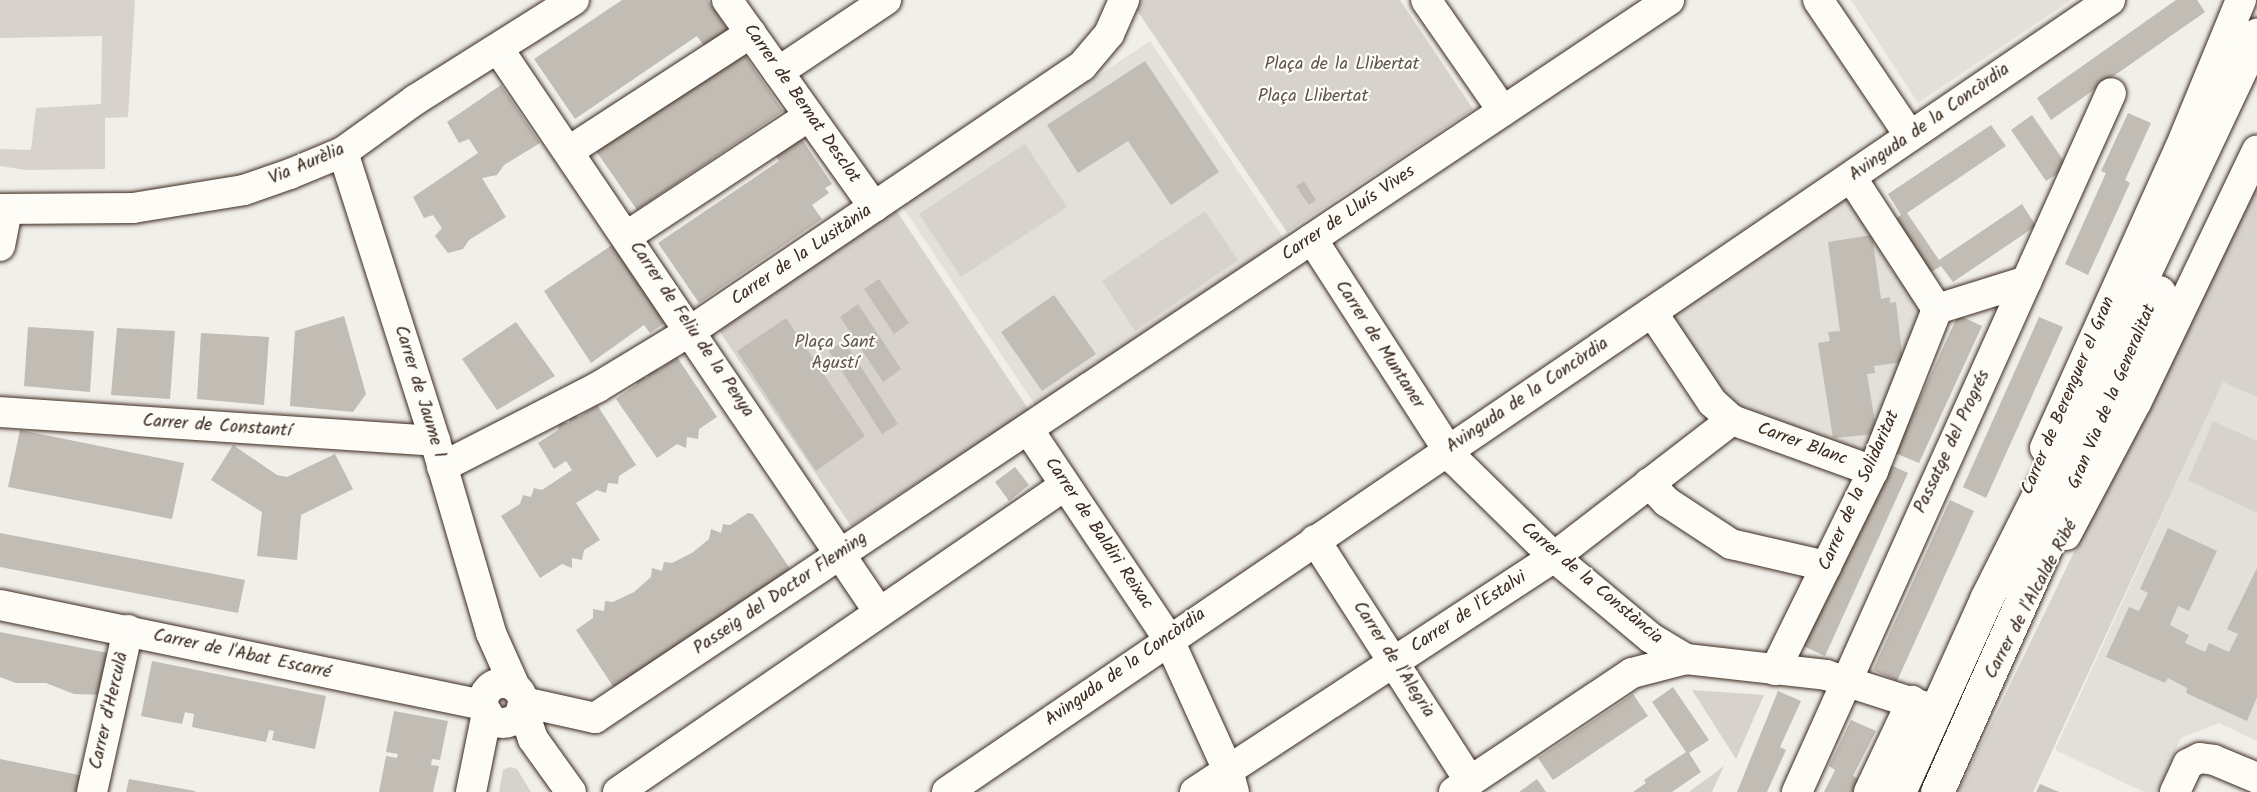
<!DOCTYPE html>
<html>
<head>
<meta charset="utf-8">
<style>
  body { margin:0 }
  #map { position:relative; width:2257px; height:792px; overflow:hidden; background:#f1efea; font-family:Kalam,sans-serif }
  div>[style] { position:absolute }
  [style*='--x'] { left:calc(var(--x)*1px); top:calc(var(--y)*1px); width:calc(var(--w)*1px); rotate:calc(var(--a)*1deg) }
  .built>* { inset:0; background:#e3e0da }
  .green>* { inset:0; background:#d7d2cc }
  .building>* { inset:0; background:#c1bcb4 }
  .roads { filter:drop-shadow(0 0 2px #3b2a1e) drop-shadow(0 0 2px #3b2a1e) }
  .minor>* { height:30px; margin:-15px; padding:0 15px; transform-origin:15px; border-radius:15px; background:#fdfcf7 }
  .minor>.ring { margin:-15px; padding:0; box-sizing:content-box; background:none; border:30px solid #fdfcf7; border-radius:50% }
  .major>* { height:33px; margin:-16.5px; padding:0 16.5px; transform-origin:16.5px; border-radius:16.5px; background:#fdfcf7 }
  span { translate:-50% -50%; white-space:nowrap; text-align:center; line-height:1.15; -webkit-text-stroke:4.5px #fdfcf7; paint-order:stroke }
  .park-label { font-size:18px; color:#62544a }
  .street-label { font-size:18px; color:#3b2a1e }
</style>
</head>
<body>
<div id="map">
  <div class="built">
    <div style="clip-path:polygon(1851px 0,2071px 0,1918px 103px)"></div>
    <div style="clip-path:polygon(1150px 41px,1284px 239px,1037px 408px,902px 206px)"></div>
    <div style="clip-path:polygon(1850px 194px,1926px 321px,1869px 462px,1736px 414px,1663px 318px)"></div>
    <div style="clip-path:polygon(2223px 381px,2257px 397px,2257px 741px,2219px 723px,2181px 738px,2157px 792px,2144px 792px,2055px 750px)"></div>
  </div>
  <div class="green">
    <div style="clip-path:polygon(0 0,135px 0,128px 117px,105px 118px,105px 169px,26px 170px,0 166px,0 149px,31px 150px,36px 108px,101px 104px,102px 36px,0 38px)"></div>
    <div style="clip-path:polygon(1141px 0,1400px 0,1473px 109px,1287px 232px,1136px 9px)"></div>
    <div style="clip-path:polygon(1025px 144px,1067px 207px,961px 277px,919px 214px)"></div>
    <div style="clip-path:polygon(2257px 174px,2257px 397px,2223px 382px,2033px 792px,1958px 792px)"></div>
    <div style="clip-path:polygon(896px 210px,1029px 410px,851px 526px,718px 329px)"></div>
    <div style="clip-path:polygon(1205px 211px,1238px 260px,1135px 331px,1102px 281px)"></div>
    <div style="clip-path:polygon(2213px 421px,2257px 441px,2257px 513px,2188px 480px)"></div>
    <div style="clip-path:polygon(1692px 690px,1764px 695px,1736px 759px)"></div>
    <div style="clip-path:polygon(1724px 766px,1712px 792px,1689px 792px)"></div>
    <div style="clip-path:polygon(510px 767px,517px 769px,531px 792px,499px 792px,503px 770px)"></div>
  </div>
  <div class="building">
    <div style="clip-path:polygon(622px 0,708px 0,731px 35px,708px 51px,697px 36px,575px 119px,534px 59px)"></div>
    <div style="clip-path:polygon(2176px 0,2197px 0,2205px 12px,2051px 120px,2037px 98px)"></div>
    <div style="clip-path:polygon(743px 53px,783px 111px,637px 210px,596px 151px)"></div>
    <div style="clip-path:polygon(1145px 61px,1219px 172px,1171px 205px,1128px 141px,1078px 173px,1047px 125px)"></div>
    <div style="clip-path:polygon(501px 85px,540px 143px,504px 165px,497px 175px,482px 178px,506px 217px,469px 240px,463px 249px,448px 253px,435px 236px,442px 228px,433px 215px,424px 218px,413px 197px,478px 153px,469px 139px,459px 143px,447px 122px)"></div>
    <div style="clip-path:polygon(2128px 113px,2151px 123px,2125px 180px,2130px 183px,2088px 275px,2065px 264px,2106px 173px,2101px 171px)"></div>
    <div style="clip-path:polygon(2032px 115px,2068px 167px,2046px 181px,2011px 130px)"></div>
    <div style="clip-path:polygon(1991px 125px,2006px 146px,1907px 213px,1939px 260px,2022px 204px,2036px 226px,1953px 282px,1941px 266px,1920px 279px,1885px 227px,1901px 215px,1888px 194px)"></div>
    <div style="clip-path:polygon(795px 129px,832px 184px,825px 188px,829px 193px,812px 205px,822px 219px,699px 303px,658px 243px,779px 161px,770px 147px)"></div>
    <div style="clip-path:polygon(1304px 181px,1316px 200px,1309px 205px,1296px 186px)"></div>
    <div style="clip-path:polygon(1872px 235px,1881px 299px,1890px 297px,1890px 303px,1896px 302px,1903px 362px,1874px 366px,1875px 373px,1867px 374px,1877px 434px,1833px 438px,1818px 343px,1830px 341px,1828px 332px,1840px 331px,1828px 242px)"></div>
    <div style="clip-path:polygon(612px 245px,666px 322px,650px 333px,644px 325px,591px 363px,544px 291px)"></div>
    <div style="clip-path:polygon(879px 279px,909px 323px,894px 334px,864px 289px)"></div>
    <div style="clip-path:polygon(1054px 295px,1096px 354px,1042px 391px,1001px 332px)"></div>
    <div style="clip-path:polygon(858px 304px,901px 369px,883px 382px,840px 317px)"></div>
    <div style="clip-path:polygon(1958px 315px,1982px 326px,1919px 463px,1895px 453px)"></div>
    <div style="clip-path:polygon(344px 316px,366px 394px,353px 412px,290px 406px,295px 331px)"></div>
    <div style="clip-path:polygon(2039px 317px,2063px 327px,1986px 498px,1963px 487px)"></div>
    <div style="clip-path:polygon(786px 318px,865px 436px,816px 471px,737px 351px)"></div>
    <div style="clip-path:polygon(516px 322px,555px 376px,497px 410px,462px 359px)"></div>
    <div style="clip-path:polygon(28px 327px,94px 331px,90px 392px,24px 386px)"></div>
    <div style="clip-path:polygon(117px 328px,175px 331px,170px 399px,111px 395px)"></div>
    <div style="clip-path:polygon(201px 333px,269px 337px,264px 405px,197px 399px)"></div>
    <div style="clip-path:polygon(844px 341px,898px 424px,882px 434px,829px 351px)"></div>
    <div style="clip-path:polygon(677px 357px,717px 417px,699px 429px,698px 439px,687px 437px,686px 448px,677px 444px,657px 458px,616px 399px,637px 384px,636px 375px,647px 378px,649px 367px,658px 370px)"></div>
    <div style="clip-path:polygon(597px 405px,636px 465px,619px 476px,618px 484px,608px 483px,606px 493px,597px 490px,576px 503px,600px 540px,584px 550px,582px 560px,572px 558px,572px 568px,562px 564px,540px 578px,501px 516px,520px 504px,523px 495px,531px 497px,534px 488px,542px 490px,572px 470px,566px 461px,554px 469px,538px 443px,558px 430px,559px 422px,569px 423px,571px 415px,579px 417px)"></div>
    <div style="clip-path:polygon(20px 430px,184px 463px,172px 519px,8px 487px)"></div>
    <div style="clip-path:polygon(233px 445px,277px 475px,287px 477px,335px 454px,353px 489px,301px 515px,297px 560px,257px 556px,262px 512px,211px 480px)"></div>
    <div style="clip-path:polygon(1884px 462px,1908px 473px,1825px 656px,1801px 645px)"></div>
    <div style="clip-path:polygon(1015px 467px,1029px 485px,1009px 501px,995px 482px)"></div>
    <div style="clip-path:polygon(1950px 500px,1974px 511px,1897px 681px,1873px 670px)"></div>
    <div style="clip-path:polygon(748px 513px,753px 514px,791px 570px,614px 688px,576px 630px,593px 618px,593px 609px,604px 611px,605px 601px,613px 602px,634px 592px,651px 577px,652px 568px,662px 571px,664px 562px,672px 563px,692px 553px,709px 539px,711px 529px,721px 533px,723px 524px,730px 525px)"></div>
    <div style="clip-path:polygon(2168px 528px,2217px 551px,2189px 611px,2178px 606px,2170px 625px,2189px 635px,2185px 643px,2205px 652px,2209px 643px,2229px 652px,2238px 634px,2227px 629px,2257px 568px,2257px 697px,2247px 721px,2186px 693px,2187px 688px,2168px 678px,2165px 683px,2106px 657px,2129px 607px,2139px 611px,2148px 593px,2140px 589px)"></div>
    <div style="clip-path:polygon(0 533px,245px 580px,238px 613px,0 567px)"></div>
    <div style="clip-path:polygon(0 632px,113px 654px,106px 695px,74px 694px,46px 683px,16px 683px,0 677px)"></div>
    <div style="clip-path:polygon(152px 661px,326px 696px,315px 749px,272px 740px,274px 731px,269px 730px,266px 742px,192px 727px,194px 714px,185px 712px,182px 724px,141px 716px)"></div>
    <div style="clip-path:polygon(1673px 687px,1709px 740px,1689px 753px,1701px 772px,1672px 792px,1633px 792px,1646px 783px,1644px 780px,1686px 752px,1652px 702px)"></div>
    <div style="clip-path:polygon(1778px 691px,1801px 701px,1780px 747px,1786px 750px,1767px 792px,1737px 792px)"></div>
    <div style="clip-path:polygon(1633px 694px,1648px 716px,1553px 780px,1538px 758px)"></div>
    <div style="clip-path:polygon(394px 711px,448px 721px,440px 760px,432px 759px,431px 765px,439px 766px,433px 792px,379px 792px,386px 756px,397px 758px,398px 754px,386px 752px)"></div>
    <div style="clip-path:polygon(1851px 720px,1876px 731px,1853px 776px,1859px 779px,1853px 792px,1824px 792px,1835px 770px,1829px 766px)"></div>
    <div style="clip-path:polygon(0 759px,89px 777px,86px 792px,0 792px)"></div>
    <div style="clip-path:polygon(129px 779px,195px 791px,195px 792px,126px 792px)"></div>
    <div style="clip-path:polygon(1537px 779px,1546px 792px,1519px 792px)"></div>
    <div style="clip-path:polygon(2040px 784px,2059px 792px,2036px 792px)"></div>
  </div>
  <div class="roads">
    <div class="minor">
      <div style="--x:727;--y:0;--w:254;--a:54.6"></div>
      <div style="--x:1426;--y:0;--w:135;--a:55.3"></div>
      <div style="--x:1818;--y:0;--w:164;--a:55.9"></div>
      <div style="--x:499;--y:50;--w:678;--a:55.94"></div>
      <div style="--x:778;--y:72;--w:130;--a:-33.7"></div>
      <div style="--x:569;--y:151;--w:217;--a:-33"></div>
      <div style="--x:343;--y:152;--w:303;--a:72.3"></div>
      <div style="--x:435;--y:441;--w:200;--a:73.7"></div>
      <div style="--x:491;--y:633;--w:59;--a:66"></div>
      <div style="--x:1851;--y:177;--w:158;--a:56.9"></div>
      <div style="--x:1937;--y:309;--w:94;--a:-17.3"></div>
      <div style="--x:0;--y:209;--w:133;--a:-0.4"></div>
      <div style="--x:133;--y:208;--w:112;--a:-9.2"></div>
      <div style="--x:244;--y:190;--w:49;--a:-19.2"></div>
      <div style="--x:290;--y:174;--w:57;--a:-22.5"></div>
      <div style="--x:343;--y:152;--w:89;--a:-35.8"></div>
      <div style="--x:415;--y:100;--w:188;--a:-32.2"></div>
      <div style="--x:627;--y:236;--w:218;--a:-33.4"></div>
      <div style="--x:1312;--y:239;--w:262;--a:57.2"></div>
      <div style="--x:1454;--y:459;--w:140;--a:44.4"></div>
      <div style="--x:1554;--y:557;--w:126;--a:39.9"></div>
      <div style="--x:1651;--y:638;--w:41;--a:31"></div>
      <div style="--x:1686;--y:659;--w:141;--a:6.5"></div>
      <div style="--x:1826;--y:675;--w:114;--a:17.8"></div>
      <div style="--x:0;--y:246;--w:37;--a:-79"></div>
      <div style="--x:1652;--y:312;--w:108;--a:56.3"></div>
      <div style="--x:1712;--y:402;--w:27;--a:42"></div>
      <div style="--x:1732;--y:420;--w:150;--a:19.9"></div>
      <div style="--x:0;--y:412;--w:436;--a:3.8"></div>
      <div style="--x:1028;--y:429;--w:252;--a:56.2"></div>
      <div style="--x:1168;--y:638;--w:145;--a:65.6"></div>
      <div style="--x:1228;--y:770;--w:23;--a:75"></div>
      <div style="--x:2045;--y:448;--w:329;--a:-65.8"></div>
      <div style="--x:2180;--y:148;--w:160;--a:-67.6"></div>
      <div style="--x:442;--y:467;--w:175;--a:-27.1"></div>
      <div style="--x:598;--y:387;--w:110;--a:-31.2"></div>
      <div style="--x:692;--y:330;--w:471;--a:-34.1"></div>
      <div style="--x:1082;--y:66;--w:42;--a:-49.8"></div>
      <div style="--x:1109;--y:34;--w:37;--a:-66"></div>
      <div style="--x:1649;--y:483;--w:26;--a:47"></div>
      <div style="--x:1667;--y:502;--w:77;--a:33.3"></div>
      <div style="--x:1731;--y:544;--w:98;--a:13"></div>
      <div style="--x:2066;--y:535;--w:149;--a:-62.1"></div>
      <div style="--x:2136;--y:403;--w:280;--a:-64.4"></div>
      <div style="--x:1315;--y:540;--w:287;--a:57.3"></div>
      <div style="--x:0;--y:605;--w:494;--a:11.7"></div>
      <div style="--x:1775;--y:670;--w:222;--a:-63.8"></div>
      <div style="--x:1873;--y:471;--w:174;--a:-68.4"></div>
      <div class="ring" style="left:483px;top:683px;width:10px;height:10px"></div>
      <div style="--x:523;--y:702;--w:74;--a:12.5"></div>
      <div style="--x:595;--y:718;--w:1292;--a:-33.76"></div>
      <div style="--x:522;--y:707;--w:34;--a:71"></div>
      <div style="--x:533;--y:739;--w:65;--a:54.4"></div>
      <div style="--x:92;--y:792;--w:166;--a:-77.5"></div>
      <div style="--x:471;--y:792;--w:81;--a:-78.6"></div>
      <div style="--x:618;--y:792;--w:541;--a:-34.45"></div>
      <div style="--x:947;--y:792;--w:1407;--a:-34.25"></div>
      <div style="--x:1195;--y:792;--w:429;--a:-33.2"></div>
      <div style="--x:1554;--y:557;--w:225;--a:-37.6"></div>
      <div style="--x:1454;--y:792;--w:214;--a:-33.8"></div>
      <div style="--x:1632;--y:673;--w:56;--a:-14.5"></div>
      <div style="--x:1797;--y:792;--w:766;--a:-65.81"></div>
      <div style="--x:1869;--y:792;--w:101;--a:-64.7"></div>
      <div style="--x:2175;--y:792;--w:31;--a:-65"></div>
      <div style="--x:2188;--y:764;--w:13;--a:-27"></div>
      <div style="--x:2200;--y:758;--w:14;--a:8"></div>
      <div style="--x:2214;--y:760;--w:47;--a:22.7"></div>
    </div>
    <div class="major">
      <div style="--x:1899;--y:792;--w:212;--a:-65.7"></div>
      <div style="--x:1986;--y:599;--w:151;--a:-63.3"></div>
      <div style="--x:2054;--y:464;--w:475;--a:-64.7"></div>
      <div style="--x:1937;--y:792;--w:547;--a:-66.06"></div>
    </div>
  </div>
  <div class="park-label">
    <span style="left:1342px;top:65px">Plaça de la Llibertat</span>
    <span style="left:1313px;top:97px">Plaça Llibertat</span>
    <span style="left:835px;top:354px">Plaça Sant<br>Agustí</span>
  </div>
  <div class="street-label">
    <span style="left:801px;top:104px;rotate:55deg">Carrer de Bernat Desclot</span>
    <span style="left:1930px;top:123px;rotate:-35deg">Avinguda de la Concòrdia</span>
    <span style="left:307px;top:165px;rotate:-23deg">Via Aurèlia</span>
    <span style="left:1349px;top:214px;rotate:-34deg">Carrer de Lluís Vives</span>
    <span style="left:802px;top:256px;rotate:-34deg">Carrer de la Lusitània</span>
    <span style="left:691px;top:330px;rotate:56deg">Carrer de Feliu de la Penya</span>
    <span style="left:1379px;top:345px;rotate:57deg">Carrer de Muntaner</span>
    <span style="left:419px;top:392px;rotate:73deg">Carrer de Jaume I</span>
    <span style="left:1528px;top:396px;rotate:-34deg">Avinguda de la Concòrdia</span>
    <span style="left:2069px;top:396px;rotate:-67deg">Carrer de Berenguer el Gran</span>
    <span style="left:2113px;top:397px;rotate:-67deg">Gran Via de la Generalitat</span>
    <span style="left:217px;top:427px;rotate:4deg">Carrer de Constantí</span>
    <span style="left:1953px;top:442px;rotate:-65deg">Passatge del Progrés</span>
    <span style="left:1802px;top:445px;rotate:20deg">Carrer Blanc</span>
    <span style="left:1860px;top:491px;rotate:-66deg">Carrer de la Solidaritat</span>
    <span style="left:1098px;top:534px;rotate:56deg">Carrer de Baldiri Reixac</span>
    <span style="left:1591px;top:584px;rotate:40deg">Carrer de la Constància</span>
    <span style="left:781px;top:594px;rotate:-34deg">Passeig del Doctor Fleming</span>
    <span style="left:2032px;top:600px;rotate:-62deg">Carrer de l'Alcalde Ribé</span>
    <span style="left:1469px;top:613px;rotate:-33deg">Carrer de l'Estalvi</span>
    <span style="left:242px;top:655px;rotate:12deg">Carrer de l'Abat Escarré</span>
    <span style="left:1393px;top:660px;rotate:57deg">Carrer de l'Alegria</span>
    <span style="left:1126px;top:668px;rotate:-35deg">Avinguda de la Concòrdia</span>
    <span style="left:110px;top:711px;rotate:-77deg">Carrer d'Herculà</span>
  </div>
</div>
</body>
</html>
